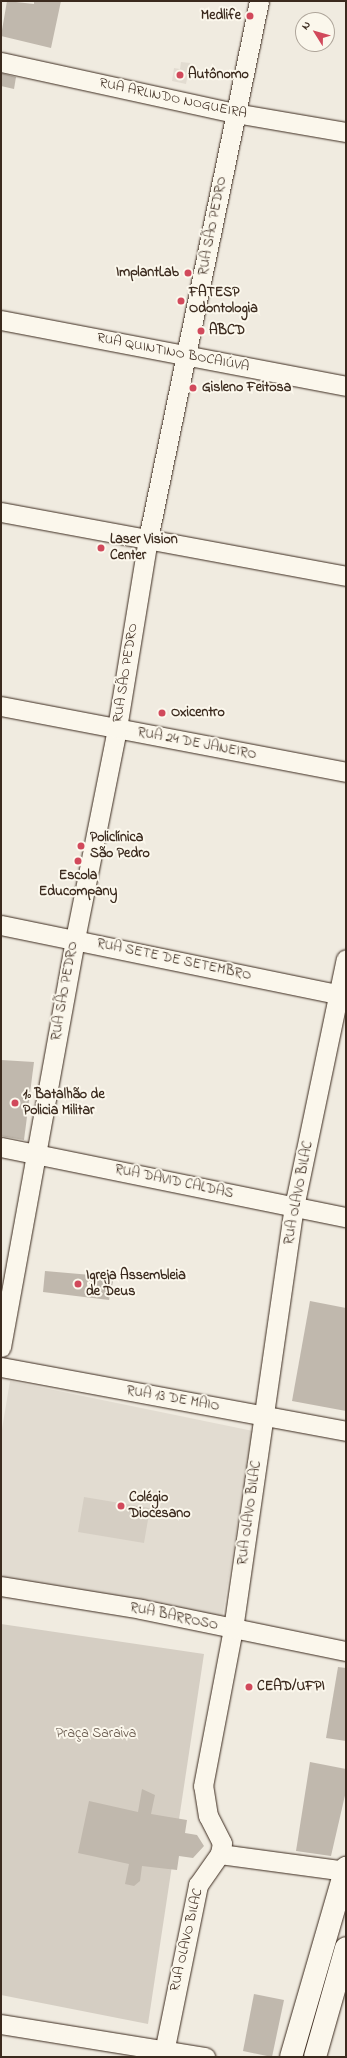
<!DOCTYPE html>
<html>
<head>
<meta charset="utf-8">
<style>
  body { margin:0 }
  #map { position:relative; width:347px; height:2058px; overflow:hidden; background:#f0ebe0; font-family:"Indie Flower",sans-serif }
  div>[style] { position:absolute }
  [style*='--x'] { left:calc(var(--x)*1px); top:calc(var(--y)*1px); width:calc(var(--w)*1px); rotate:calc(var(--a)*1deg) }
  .built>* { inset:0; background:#e2dcd1 }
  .green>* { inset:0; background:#d5cec3 }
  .building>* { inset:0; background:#c0b8ad }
  .roads { filter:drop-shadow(0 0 1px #3b2a1e) drop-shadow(0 0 1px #3b2a1e) }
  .minor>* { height:19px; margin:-9.5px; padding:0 9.5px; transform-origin:9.5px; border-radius:9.5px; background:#fbf7ec }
  .major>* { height:22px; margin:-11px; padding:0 11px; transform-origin:11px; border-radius:11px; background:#fbf7ec }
  .dots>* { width:11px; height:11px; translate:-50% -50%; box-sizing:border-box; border:2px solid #fbf7ec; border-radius:50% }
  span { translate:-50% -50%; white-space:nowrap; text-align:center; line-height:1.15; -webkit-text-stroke:4px #fbf7ec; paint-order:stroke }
  .poi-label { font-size:14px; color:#3b2a1e; font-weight:700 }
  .right { translate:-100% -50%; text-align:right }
  .left { translate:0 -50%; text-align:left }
  .street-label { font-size:14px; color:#3b2a1e }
  .park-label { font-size:14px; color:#625347 }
  .frame { position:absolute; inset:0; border:2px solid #3b2a1e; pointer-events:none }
  .north { position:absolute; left:295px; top:12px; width:40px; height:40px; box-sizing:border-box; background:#fbf7ec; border:1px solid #aea59a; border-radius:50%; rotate:307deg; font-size:11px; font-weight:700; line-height:16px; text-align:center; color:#3b2a1e }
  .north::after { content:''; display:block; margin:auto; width:14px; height:18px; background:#d1495b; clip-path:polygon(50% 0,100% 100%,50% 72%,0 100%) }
</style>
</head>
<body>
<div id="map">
  <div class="built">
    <div style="clip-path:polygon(181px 62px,190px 63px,186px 84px,172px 81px,174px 68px,180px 69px)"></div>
    <div style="clip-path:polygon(10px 1381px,253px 1431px,222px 1619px,1px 1578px,1px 1435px)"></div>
  </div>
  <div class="green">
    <div style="clip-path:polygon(84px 1497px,150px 1508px,144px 1543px,78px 1532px)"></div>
    <div style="clip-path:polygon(1px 1624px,204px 1654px,148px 2024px,1px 1995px)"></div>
  </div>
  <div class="building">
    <div style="clip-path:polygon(7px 1px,34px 4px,34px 1px,61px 1px,51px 48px,1px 36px)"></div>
    <div style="clip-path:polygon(1px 73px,16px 77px,14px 89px,1px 86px)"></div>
    <div style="clip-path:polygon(1px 1060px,34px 1062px,24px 1140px,1px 1136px)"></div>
    <div style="clip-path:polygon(45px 1271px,114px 1277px,109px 1300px,43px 1292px)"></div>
    <div style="clip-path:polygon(310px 1301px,346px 1308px,346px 1411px,292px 1401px)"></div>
    <div style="clip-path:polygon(338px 1667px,346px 1668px,346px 1741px,326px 1738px)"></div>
    <div style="clip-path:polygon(310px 1762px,346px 1769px,346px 1791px,331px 1856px,296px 1851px)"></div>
    <div style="clip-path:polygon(142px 1789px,155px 1795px,151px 1814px,187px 1820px,185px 1833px,197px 1835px,204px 1846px,193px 1858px,179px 1856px,177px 1870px,142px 1866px,140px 1881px,134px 1886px,125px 1884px,129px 1864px,78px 1853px,89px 1801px,138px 1812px)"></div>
    <div style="clip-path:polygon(254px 1994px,284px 2000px,272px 2057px,243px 2051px)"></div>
  </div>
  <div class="roads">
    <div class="minor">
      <div style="--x:1;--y:62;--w:239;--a:12.3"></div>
      <div style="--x:235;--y:113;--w:113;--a:9.7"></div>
      <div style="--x:1;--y:320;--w:351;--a:10.8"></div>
      <div style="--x:1;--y:512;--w:351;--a:10.5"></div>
      <div style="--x:1;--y:706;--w:351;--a:10.8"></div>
      <div style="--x:1;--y:925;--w:352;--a:11.6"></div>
      <div style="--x:1;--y:1147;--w:352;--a:11.5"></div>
      <div style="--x:1;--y:1347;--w:415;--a:-79.7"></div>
      <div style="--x:75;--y:939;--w:215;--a:-78.7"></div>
      <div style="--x:117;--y:728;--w:192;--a:-80.7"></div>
      <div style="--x:148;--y:539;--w:549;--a:-78.34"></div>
      <div style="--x:1;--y:1367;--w:351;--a:10.5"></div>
      <div style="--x:1;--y:1586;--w:142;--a:9.3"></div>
      <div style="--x:141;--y:1609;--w:209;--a:11.6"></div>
      <div style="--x:220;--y:1854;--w:127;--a:7.7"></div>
      <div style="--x:1;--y:2024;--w:207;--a:9.2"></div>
      <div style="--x:163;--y:2057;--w:176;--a:-78.5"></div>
      <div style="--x:198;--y:1885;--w:38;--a:-55"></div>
      <div style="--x:220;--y:1854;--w:11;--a:-80"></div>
      <div style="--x:222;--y:1843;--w:30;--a:-117"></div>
      <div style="--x:208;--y:1816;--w:30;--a:-99"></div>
      <div style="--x:203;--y:1786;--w:160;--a:-79.2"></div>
      <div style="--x:233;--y:1629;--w:426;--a:-81.8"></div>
      <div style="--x:294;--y:1207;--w:253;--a:-78.2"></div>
    </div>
    <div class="major">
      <div style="--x:291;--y:2057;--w:197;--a:-73.8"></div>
      <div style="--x:315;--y:2057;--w:113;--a:-74.1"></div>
    </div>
  </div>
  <div class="dots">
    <div style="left:250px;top:16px;background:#d1495b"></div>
    <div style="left:180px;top:75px;background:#d1495b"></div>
    <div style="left:188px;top:273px;background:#d1495b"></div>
    <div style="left:181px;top:301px;background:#d1495b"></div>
    <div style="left:201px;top:331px;background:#d1495b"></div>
    <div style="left:193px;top:388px;background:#d1495b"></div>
    <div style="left:101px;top:548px;background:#d1495b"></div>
    <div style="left:162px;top:713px;background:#d1495b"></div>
    <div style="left:81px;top:846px;background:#d1495b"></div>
    <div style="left:78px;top:861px;background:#d1495b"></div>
    <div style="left:15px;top:1103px;background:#d1495b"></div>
    <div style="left:78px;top:1284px;background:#d1495b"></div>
    <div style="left:121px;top:1506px;background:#d1495b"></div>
    <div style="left:249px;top:1687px;background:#d1495b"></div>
  </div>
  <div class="poi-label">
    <span class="right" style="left:241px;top:16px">Medlife</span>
    <span class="left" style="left:188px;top:75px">Autônomo</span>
    <span class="right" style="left:179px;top:273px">ImplantLab</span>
    <span class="left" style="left:189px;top:301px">FATESP<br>Odontologia</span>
    <span class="left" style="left:209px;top:331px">ABCD</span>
    <span class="left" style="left:202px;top:388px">Gisleno Feitosa</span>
    <span class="left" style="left:110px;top:548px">Laser Vision<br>Center</span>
    <span class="left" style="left:171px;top:713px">Oxicentro</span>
    <span class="left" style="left:90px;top:846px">Policlínica<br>São Pedro</span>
    <span style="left:78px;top:884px">Escola<br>Educompany</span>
    <span class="left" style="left:23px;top:1103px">1º Batalhão de<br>Policia Militar</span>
    <span class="left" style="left:86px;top:1284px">Igreja Assembleia<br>de Deus</span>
    <span class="left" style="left:129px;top:1506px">Colégio<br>Diocesano</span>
    <span class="left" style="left:257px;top:1687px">CEAD/UFPI</span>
  </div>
  <div class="street-label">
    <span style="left:173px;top:99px;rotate:12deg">RUA ARLINDO NOGUEIRA</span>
    <span style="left:213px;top:226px;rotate:-79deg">RUA SÃO PEDRO</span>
    <span style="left:173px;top:353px;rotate:11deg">RUA QUINTINO BOCAIÚVA</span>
    <span style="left:126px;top:673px;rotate:-81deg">RUA SÃO PEDRO</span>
    <span style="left:197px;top:744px;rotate:11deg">RUA 24 DE JANEIRO</span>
    <span style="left:174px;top:960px;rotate:12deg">RUA SETE DE SETEMBRO</span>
    <span style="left:65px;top:991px;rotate:-80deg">RUA SÃO PEDRO</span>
    <span style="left:174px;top:1182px;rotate:12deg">RUA DAVID CALDAS</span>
    <span style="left:299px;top:1193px;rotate:-79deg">RUA OLAVO BILAC</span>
    <span style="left:173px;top:1399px;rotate:10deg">RUA 13 DE MAIO</span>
    <span style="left:250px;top:1513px;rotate:-82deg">RUA OLAVO BILAC</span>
    <span style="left:174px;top:1617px;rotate:12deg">RUA BARROSO</span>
    <span style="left:187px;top:1940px;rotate:-77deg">RUA OLAVO BILAC</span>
  </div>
  <div class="park-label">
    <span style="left:96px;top:1734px">Praça Saraiva</span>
  </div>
  <div class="frame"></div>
  <div class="north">N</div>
</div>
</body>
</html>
